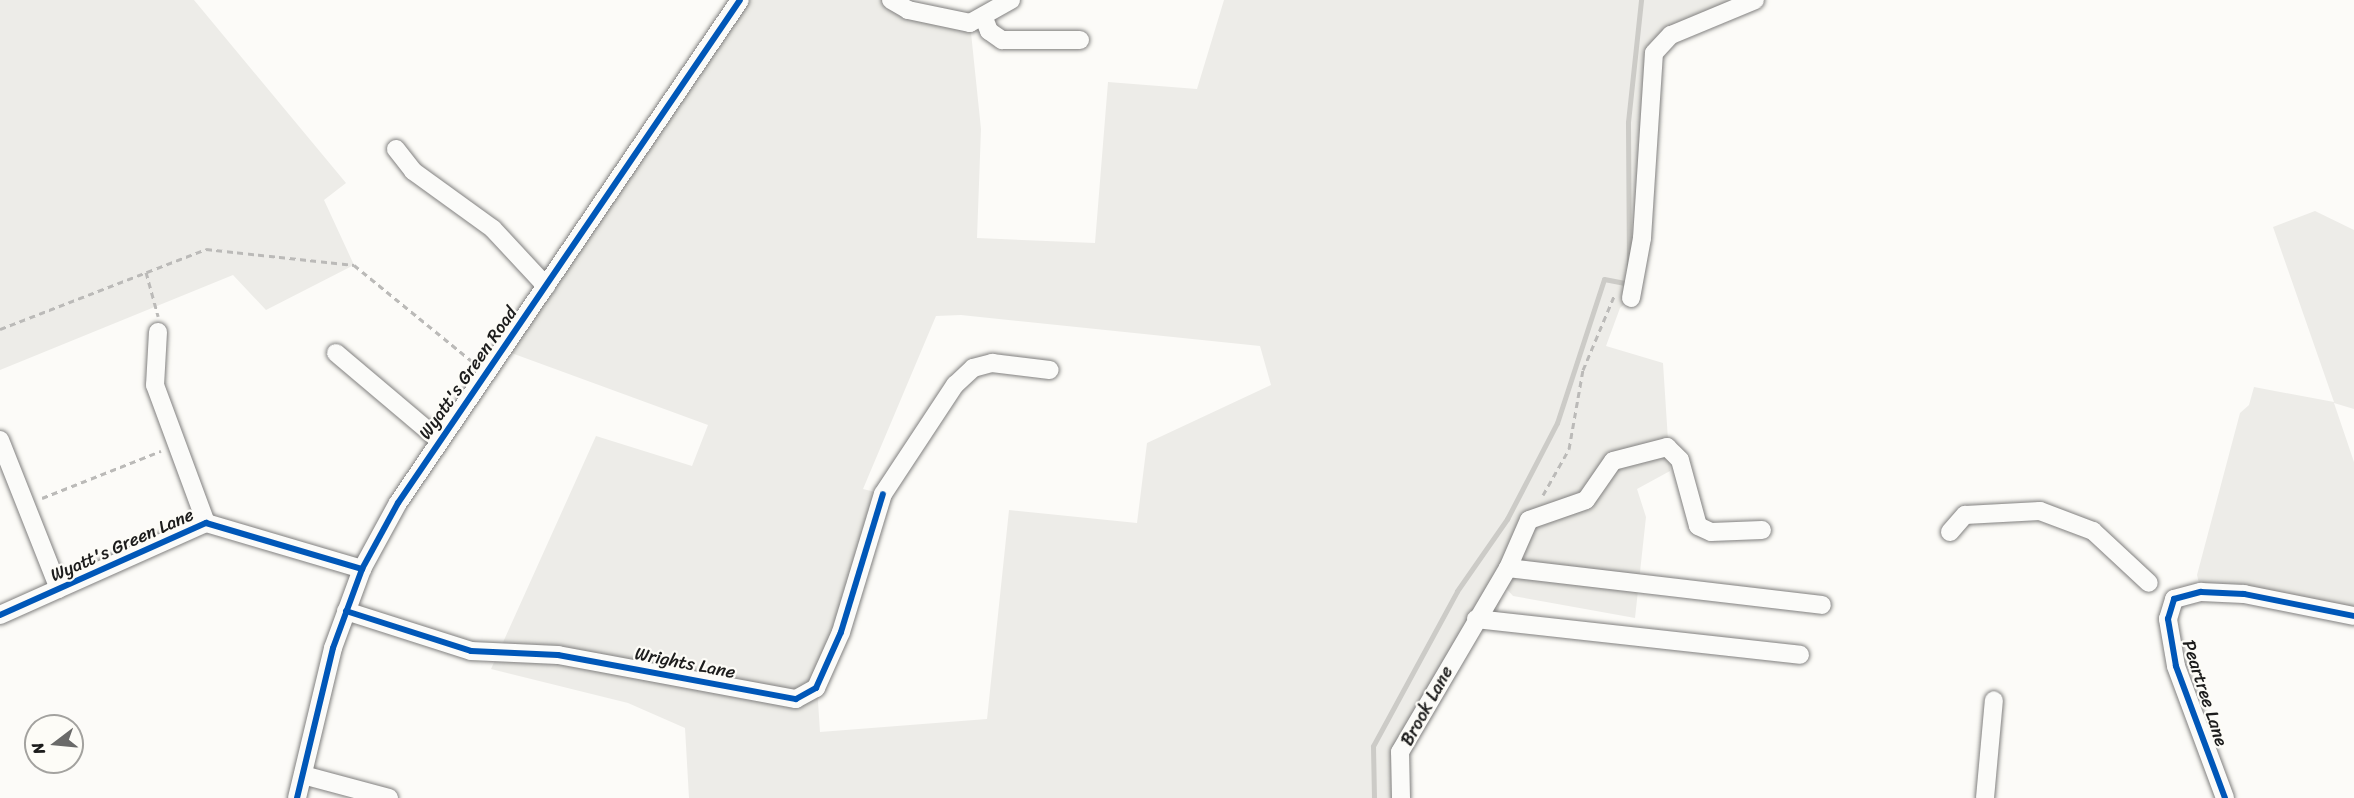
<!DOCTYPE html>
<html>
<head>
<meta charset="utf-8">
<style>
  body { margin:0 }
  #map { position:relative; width:2354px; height:798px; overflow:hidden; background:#fcfbf8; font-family:Sriracha,sans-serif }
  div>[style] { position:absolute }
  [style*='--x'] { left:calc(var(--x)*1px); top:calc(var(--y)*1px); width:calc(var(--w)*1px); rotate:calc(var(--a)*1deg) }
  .green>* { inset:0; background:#edece8 }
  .stream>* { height:5px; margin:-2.5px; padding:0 2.5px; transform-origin:2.5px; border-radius:2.5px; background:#cccbc7 }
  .path>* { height:3px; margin-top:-1.5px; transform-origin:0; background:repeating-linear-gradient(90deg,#bbbab8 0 6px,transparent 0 10.5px) }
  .roads { filter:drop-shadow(0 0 2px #81807f) drop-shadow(0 0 2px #81807f) }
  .minor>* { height:18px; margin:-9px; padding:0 9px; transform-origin:9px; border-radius:9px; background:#fbfbf9 }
  .cycleway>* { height:6px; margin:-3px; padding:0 3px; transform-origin:3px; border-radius:3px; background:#0057b8 }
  span { translate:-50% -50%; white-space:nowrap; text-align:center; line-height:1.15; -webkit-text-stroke:4.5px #fdfcf7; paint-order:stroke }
  .street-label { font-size:18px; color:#1c1c1c }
  .north { position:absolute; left:24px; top:714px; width:60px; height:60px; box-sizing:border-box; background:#fdfcf7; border:2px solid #a3a29f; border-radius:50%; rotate:254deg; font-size:16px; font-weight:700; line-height:24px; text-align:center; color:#1c1c1c }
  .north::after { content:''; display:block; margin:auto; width:21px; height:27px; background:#6a6a69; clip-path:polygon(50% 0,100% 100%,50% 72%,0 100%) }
</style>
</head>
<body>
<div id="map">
  <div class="green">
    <div style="clip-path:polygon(0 0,194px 0,346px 183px,324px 200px,354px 265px,266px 310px,233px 275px,0 370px)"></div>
    <div style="clip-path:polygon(evenodd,740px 0,891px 0,970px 23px,981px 129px,977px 238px,1095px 243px,1108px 82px,1197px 89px,1224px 0,1755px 0,1654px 53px,1631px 298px,1620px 308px,1606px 346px,1663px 363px,1670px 471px,1637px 489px,1646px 517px,1635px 618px,1513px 596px,1504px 586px,1496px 620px,1476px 619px,1400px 752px,1401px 798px,689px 798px,685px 728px,628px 703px,491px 669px,596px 436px,692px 466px,708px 425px,503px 350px,740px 0,961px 315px,1260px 346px,1271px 385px,1147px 443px,1137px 523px,1009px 510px,987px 719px,820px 732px,817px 686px,883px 494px,863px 489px,936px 316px,961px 315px)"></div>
    <div style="clip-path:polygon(2315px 211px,2354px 230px,2354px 409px,2334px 403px,2354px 462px,2354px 616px,2201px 592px,2197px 575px,2240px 413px,2249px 405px,2254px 387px,2334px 402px,2273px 227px)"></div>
  </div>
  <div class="stream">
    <div style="--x:1629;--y:269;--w:147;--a:-90.4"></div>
    <div style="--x:1628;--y:122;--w:123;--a:-83.9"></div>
    <div style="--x:1374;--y:798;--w:52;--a:-91.1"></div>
    <div style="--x:1373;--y:746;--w:176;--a:-61.5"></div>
    <div style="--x:1457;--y:591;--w:88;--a:-55.2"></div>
    <div style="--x:1507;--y:519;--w:108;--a:-62.5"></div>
    <div style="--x:1557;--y:423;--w:151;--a:-71.9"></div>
    <div style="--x:1604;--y:279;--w:25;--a:11"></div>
  </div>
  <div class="path">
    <div style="--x:146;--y:272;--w:46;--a:74.7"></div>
    <div style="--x:0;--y:329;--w:221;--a:-21.2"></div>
    <div style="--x:206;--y:249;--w:149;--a:6.2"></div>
    <div style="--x:354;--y:265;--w:155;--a:39.2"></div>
    <div style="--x:1543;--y:495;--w:53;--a:-60.5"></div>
    <div style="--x:1569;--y:449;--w:80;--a:-80"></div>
    <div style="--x:1583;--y:370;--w:82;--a:-67.2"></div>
    <div style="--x:42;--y:498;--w:128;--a:-21.6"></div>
  </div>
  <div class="roads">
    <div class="minor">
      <div style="--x:891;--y:0;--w:20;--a:30"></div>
      <div style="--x:908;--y:10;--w:63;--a:11.8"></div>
      <div style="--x:970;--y:23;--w:47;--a:-29.3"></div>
      <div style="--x:984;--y:18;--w:14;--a:69"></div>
      <div style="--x:989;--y:31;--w:16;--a:35"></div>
      <div style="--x:1002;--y:40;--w:78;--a:0"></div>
      <div style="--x:396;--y:149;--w:28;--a:52"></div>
      <div style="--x:413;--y:171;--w:99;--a:35.9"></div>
      <div style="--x:493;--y:229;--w:78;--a:47.1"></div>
      <div style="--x:1631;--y:298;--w:61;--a:-79.6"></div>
      <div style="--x:1642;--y:238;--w:185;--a:-86.3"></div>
      <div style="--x:1654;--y:53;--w:25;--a:-47"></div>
      <div style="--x:1671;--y:35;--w:91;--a:-22.6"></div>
      <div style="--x:158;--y:332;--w:53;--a:93.2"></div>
      <div style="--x:155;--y:385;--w:147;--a:69.7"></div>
      <div style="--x:336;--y:353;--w:135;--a:40.2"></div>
      <div style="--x:0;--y:440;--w:160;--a:68.4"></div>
      <div style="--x:1950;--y:532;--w:23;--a:-49"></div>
      <div style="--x:1965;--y:515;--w:75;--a:-3.1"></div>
      <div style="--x:2040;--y:511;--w:57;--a:20.7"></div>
      <div style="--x:2093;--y:531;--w:76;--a:42.9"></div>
      <div style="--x:1508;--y:568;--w:316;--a:6.7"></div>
      <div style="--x:346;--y:611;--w:131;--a:17.7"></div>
      <div style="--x:471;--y:651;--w:87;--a:2.6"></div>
      <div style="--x:558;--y:655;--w:242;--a:10.5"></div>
      <div style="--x:796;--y:699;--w:23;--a:-29"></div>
      <div style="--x:816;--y:688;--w:61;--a:-65.9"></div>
      <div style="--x:841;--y:632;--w:144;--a:-73.1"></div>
      <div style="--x:883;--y:494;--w:131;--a:-56.6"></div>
      <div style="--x:955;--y:385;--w:25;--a:-43"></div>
      <div style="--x:973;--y:368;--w:20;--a:-15"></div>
      <div style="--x:992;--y:363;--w:58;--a:6.9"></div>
      <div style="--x:0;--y:615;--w:226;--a:-24.1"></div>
      <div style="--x:206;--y:523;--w:163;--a:16.4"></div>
      <div style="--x:1476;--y:619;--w:326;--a:6.3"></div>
      <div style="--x:303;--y:775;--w:89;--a:15"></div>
      <div style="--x:297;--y:798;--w:154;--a:-76.5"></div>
      <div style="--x:333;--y:648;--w:84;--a:-69.8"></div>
      <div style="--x:362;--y:569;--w:75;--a:-61.4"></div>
      <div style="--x:398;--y:503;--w:608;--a:-55.79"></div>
      <div style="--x:1401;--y:798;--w:46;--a:-91.2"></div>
      <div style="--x:1400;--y:752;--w:213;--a:-59.6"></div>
      <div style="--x:1508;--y:568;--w:52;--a:-66.4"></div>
      <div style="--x:1529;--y:520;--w:60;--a:-19.3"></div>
      <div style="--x:1586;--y:500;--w:47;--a:-55.3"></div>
      <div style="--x:1613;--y:461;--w:56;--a:-14.5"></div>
      <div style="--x:1667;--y:447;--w:18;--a:45"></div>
      <div style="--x:1680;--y:460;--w:68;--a:74.7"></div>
      <div style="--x:1698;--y:526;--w:14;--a:25"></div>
      <div style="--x:1711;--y:532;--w:51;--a:-2.2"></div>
      <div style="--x:1985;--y:798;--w:98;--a:-84.8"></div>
      <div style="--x:2225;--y:798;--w:141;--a:-110.4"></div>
      <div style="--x:2176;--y:666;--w:48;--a:-99.7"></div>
      <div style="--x:2168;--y:619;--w:21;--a:-73"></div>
      <div style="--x:2174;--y:599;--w:28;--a:-15"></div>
      <div style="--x:2201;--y:592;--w:43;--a:2.7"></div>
      <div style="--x:2244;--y:594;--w:112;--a:11.3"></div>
    </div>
  </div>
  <div class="cycleway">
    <div style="--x:346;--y:611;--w:131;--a:17.7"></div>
    <div style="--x:471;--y:651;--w:87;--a:2.6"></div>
    <div style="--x:558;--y:655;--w:242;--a:10.5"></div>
    <div style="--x:796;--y:699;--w:23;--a:-29"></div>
    <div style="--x:816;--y:688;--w:61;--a:-65.9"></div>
    <div style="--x:841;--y:632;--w:144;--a:-73.1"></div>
    <div style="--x:0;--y:615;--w:226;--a:-24.1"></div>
    <div style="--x:206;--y:523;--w:163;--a:16.4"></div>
    <div style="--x:297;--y:798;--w:154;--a:-76.5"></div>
    <div style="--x:333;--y:648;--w:84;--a:-69.8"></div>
    <div style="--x:362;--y:569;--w:75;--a:-61.4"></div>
    <div style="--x:398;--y:503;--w:608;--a:-55.79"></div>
    <div style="--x:2225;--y:798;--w:141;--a:-110.4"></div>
    <div style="--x:2176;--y:666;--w:48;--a:-99.7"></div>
    <div style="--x:2168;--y:619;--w:21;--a:-73"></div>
    <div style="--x:2174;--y:599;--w:28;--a:-15"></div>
    <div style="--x:2201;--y:592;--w:43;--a:2.7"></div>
    <div style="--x:2244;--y:594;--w:112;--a:11.3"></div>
  </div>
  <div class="street-label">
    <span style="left:468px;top:373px;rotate:-55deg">Wyatt's Green Road</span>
    <span style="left:122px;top:545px;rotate:-24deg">Wyatt's Green Lane</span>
    <span style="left:685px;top:663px;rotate:11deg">Wrights Lane</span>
    <span style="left:2205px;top:693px;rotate:72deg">Peartree Lane</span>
    <span style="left:1427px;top:706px;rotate:-61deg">Brook Lane</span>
  </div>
  <div class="north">N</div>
</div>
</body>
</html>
